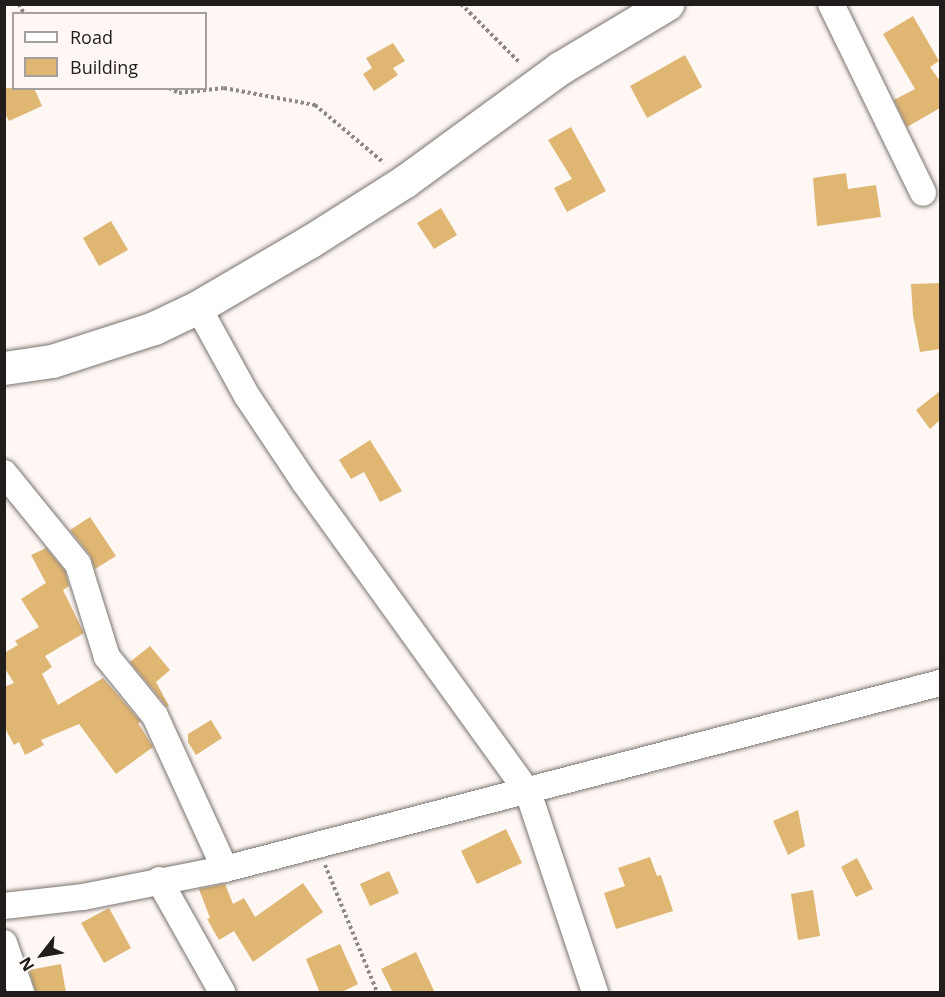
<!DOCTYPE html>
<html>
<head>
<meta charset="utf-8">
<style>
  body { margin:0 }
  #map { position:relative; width:945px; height:997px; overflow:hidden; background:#fef7f3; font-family:"Open Sans",sans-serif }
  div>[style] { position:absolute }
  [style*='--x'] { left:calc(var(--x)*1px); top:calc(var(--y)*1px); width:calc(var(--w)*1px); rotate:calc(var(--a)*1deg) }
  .building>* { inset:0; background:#e0b673 }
  .path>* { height:4px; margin-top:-2px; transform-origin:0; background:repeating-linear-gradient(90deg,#8d8885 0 3px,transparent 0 6px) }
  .roads { filter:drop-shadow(0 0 2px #797370) drop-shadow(0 0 2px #797370) }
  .street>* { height:26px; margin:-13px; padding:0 13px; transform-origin:13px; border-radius:13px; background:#fff }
  .secondary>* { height:33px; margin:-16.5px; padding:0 16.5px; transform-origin:16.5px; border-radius:16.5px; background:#fff }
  span { translate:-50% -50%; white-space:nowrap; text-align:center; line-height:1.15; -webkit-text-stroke:4.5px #fef7f3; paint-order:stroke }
  .frame { position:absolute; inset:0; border:6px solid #201d1c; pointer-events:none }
  .legend { position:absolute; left:12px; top:12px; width:195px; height:78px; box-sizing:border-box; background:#fef7f3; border:2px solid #a5a09d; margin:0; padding:8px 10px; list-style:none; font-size:18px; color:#201d1c }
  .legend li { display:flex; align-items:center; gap:12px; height:30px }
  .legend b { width:30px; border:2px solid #a5a09d }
  .north { position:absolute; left:12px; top:925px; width:60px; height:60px; -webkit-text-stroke:4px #fef7f3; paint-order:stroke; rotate:239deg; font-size:16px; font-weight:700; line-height:24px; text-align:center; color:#201d1c }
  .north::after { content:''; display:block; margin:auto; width:21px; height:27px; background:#201d1c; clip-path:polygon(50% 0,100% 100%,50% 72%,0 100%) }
</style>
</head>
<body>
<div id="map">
  <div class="building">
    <div style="clip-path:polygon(913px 16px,939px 61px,930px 67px,940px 81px,940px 108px,907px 127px,894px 100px,915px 89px,883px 34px)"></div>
    <div style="clip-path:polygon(393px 43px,405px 61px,393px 68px,398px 75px,374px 91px,363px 74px,372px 68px,366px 58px)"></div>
    <div style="clip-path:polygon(685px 55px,702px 87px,647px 118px,630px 86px)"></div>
    <div style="clip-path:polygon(4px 88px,34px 88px,42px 106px,9px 121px,4px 112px)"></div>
    <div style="clip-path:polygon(571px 127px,606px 191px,567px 212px,554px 188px,572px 179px,548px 140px)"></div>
    <div style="clip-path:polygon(846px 173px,848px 189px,876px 185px,881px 217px,817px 226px,813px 178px)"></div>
    <div style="clip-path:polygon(441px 208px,457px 235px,434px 249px,417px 223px)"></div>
    <div style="clip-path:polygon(111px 221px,128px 250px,99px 266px,83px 238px)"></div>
    <div style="clip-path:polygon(940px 283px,940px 349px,920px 352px,913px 315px,911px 284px)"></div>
    <div style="clip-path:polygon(940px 391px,940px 420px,930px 429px,916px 410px)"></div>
    <div style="clip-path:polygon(370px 440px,402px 491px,380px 502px,364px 472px,351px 479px,339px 460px)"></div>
    <div style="clip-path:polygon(90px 517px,116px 556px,95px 569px,90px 555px,70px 530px)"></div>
    <div style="clip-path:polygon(46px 548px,65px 571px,69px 586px,63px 590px,84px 633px,45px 656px,52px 667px,42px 674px,58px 705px,103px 678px,141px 722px,138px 723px,153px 747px,116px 774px,79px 724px,41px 740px,44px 745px,25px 755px,19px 742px,14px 745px,4px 726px,4px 687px,14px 683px,4px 667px,4px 653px,18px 645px,15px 641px,39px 627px,21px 599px,46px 583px,31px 555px)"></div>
    <div style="clip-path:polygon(150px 646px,170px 670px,156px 682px,169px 706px,167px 707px,130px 662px)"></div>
    <div style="clip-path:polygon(211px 720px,222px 738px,196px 755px,188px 742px,188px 734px)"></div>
    <div style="clip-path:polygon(798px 810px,805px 846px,788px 855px,773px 821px)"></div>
    <div style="clip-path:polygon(506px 829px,522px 863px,477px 884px,461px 851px)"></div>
    <div style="clip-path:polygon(650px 857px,657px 876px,661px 875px,673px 911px,616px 929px,604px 893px,625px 886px,618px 868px)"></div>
    <div style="clip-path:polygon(857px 858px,873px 889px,856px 897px,841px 867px)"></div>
    <div style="clip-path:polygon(389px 871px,399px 893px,370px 906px,360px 884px)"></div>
    <div style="clip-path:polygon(303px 883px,323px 912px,253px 962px,234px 931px,219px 940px,207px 919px,210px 918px,199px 889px,225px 884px,233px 904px,244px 898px,255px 917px)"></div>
    <div style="clip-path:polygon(813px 890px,820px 936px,798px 940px,791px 894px)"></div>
    <div style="clip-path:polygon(109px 908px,131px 948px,104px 963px,81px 923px)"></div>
    <div style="clip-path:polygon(340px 944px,358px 984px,340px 993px,320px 993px,306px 959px)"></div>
    <div style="clip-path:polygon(416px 952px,435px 993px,393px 993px,381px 969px)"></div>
    <div style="clip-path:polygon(61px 964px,66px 993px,36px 993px,29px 970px)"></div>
  </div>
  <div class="path">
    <div style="--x:19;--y:4;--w:11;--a:63"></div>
    <div style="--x:461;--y:4;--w:83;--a:45"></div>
    <div style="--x:169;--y:88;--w:11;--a:27"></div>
    <div style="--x:179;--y:93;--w:45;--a:-6.3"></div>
    <div style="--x:224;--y:88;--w:93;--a:10.6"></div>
    <div style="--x:315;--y:105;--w:90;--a:40"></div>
    <div style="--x:325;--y:865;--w:137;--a:67.7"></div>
  </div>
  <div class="roads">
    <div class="street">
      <div style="--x:831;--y:4;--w:210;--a:64"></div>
      <div style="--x:198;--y:307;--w:102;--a:61.2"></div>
      <div style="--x:247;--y:396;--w:105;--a:56.3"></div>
      <div style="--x:305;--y:483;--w:381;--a:54.2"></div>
      <div style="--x:528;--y:792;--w:211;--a:71.5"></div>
      <div style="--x:4;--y:473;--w:117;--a:50.9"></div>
      <div style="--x:78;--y:564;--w:97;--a:72.7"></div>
      <div style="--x:107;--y:657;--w:76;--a:50.9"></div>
      <div style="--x:155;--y:716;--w:168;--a:65.4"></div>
      <div style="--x:159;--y:880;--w:129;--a:60.6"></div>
      <div style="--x:4;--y:906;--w:80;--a:-6.5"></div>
      <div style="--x:83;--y:897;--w:145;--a:-11.2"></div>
      <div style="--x:225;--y:869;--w:739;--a:-14.58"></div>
      <div style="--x:4;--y:943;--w:52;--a:70.9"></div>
    </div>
    <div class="secondary">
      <div style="--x:4;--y:368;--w:49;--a:-8.3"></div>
      <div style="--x:52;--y:361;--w:107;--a:-17.9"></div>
      <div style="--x:154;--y:328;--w:49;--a:-25.5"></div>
      <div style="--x:198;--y:307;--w:129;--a:-30.4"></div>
      <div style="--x:309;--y:242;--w:114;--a:-32.4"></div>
      <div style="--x:405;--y:181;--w:192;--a:-36.1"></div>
      <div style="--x:560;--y:68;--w:125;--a:-30.9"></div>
    </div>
  </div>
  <div class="frame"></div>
  <ul class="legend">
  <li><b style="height:8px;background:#fff"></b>Road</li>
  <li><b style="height:16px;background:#e0b673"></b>Building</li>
  </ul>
  <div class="north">N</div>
</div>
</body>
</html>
